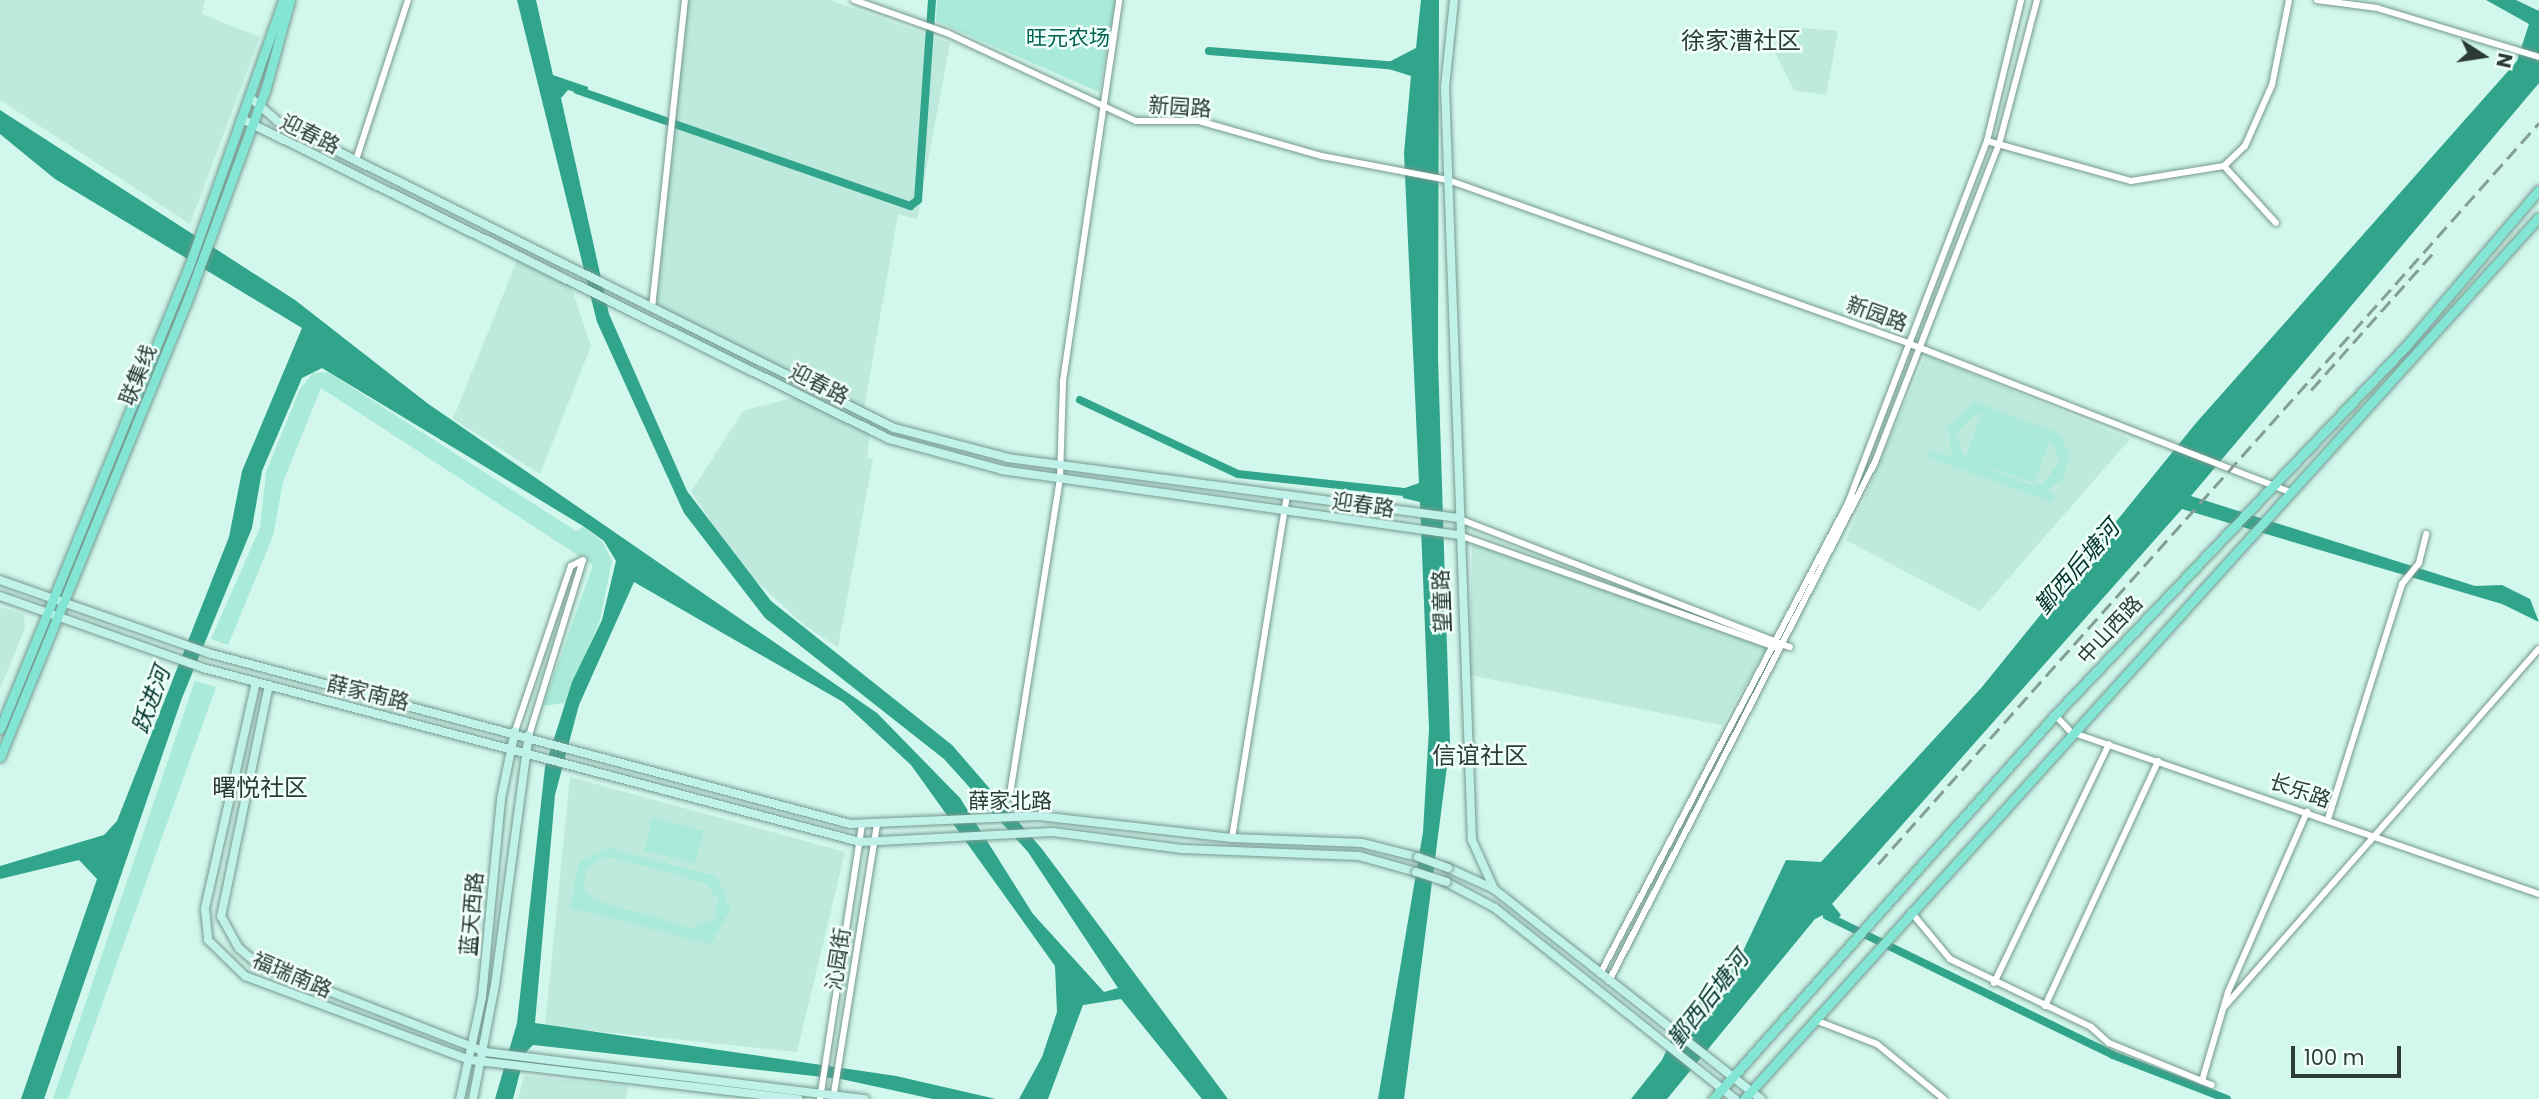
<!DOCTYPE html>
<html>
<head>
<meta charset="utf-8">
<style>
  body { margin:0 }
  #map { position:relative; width:2539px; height:1099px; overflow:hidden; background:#d2f7ec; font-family:Poppins,"Noto Sans SC",sans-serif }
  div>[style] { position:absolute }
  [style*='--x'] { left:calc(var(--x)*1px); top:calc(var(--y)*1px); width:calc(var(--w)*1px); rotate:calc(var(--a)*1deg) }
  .built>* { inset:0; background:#bdeadd }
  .green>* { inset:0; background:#a9ead8 }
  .water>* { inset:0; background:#31a48c }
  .canal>* { height:8px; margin:-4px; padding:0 4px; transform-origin:4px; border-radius:4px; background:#31a48c }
  .roads { filter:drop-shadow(0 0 2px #76988f) drop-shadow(0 0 2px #76988f) }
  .street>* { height:6px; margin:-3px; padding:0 3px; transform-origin:3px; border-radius:3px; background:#fff }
  .secondary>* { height:8px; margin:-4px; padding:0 4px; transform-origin:4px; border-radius:4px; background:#c1f2e9 }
  .primary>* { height:9px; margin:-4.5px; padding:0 4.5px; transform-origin:4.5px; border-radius:4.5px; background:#83e5d3 }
  .rail>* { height:2.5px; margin-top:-1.25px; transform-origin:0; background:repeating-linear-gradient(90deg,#849e97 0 14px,transparent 0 21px) }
  .bridges { filter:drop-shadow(0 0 2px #76988f) drop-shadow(0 0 2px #76988f) }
  .secondary-bridge>* { height:8px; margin:-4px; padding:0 4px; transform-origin:4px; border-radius:4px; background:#c1f2e9 }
  span { translate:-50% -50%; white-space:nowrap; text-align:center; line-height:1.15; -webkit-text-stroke:5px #f0fffa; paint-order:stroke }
  .park-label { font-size:21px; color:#006151 }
  .street-label { font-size:21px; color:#2c3b37 }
  .water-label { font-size:23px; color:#00332a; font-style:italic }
  .quarter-label { font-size:24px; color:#2c3b37 }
  .north { position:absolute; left:2448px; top:21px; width:70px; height:70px; -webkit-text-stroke:5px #f0fffa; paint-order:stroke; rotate:102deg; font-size:19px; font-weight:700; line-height:28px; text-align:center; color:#2c3b37 }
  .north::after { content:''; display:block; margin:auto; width:24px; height:32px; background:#2c3b37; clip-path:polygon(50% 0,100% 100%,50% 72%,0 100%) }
  .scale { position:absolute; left:2291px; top:1046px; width:110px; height:32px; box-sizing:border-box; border:4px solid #2c3b37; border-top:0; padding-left:9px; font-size:21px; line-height:24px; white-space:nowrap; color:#2c3b37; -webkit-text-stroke:5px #f0fffa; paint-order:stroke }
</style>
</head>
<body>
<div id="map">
  <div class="built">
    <div style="clip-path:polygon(0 0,205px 0,202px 14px,260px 37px,190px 224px,0 100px)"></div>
    <div style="clip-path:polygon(688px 0,830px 0,950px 43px,917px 219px,898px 214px,864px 409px,656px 308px)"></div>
    <div style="clip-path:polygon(1778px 26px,1838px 31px,1826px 95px,1794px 90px,1774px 51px)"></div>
    <div style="clip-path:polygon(518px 258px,570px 283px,591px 346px,540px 474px,453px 419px)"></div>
    <div style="clip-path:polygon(1926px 355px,2130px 439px,1980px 611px,1846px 540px)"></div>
    <div style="clip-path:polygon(795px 397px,870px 434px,867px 458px,873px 459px,838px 647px,805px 626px,744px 570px,691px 492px,743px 411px)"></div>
    <div style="clip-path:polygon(1472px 542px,1769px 645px,1722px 725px,1469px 675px)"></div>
    <div style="clip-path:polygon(0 607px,24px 614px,25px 628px,0 689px)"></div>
    <div style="clip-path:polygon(570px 777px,845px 852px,797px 1052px,545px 1026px)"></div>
    <div style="clip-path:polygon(524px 1076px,628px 1086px,626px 1099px,518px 1099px)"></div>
  </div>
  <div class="green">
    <div style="clip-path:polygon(937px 0,1116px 0,1099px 92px,936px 21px)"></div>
    <div style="clip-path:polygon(328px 372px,576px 531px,583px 527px,602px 541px,612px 561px,600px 620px,565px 703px,543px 706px,593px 565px,321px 388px,283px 482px,273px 536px,228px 645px,211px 639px,260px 528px,266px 472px,300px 389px,313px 373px)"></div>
    <div style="clip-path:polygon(evenodd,1975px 402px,2060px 434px,2070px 456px,2063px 478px,2047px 491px,2054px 494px,2052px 502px,1927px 457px,1930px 450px,1952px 457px,1948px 426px,1975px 402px,1976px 413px,2046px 436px,2049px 438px,1981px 415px,1965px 459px,1955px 433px,1976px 413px,1975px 402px,2050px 439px,2060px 461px,2043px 484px,2030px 485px,1967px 461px,2034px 483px,2050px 439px)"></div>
    <div style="clip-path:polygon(195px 681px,216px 687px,68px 1099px,53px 1099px)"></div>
    <div style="clip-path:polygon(653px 817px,704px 831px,695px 864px,644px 850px)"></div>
    <div style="clip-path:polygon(evenodd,609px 848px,718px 877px,730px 910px,711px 944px,570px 908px,579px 863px,609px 848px,612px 857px,705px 883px,718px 899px,715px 918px,692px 928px,593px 900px,584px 888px,585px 873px,595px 861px,612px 857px)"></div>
  </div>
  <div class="water">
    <div style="clip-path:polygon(517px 0,536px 0,553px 75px,588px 87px,587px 95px,568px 90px,561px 98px,609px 314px,687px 491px,771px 601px,952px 745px,1042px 849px,1228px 1099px,1202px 1099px,1121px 999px,1083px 1005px,1048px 1099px,1019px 1099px,1042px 1057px,1057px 1012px,1055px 966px,911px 765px,843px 702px,634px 582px,579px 705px,555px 795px,535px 1023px,896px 1076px,996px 1099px,933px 1099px,841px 1079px,533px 1045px,525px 1053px,513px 1099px,495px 1099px,517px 1023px,545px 767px,572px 682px,602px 620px,616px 561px,604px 541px,583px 526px,322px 368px,302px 378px,262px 471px,252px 528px,182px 698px,44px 1099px,21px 1099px,97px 879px,79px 860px,0 879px,0 866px,104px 835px,117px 821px,229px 537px,242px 471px,302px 328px,55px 179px,0 134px,0 110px,295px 300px,427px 403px,877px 713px,960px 798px,1033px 914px,1104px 992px,1118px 988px,1028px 852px,944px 759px,765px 618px,684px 513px,597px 322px)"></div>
    <div style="clip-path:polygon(1421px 0,1439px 0,1438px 358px,1450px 743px,1404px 1099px,1378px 1099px,1423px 832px,1429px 729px,1420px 502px,1403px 498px,1402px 489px,1419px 483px,1404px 153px,1411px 76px,1389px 69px,1389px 62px,1416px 48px)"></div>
    <div style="clip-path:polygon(2486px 0,2516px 0,2539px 11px,2539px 83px,2191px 496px,2475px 586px,2502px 585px,2530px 599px,2539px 622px,2502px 604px,2182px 509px,1832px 904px,1841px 915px,1835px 923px,1823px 915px,1815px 919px,1667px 1099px,1631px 1099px,1662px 1060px,1681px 1019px,1737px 964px,1786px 860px,1821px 862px,1982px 687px,2196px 423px,2517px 61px,2529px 24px)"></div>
  </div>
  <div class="canal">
    <div style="--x:1209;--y:51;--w:190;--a:4.5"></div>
    <div style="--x:577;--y:90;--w:353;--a:19.2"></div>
    <div style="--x:910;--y:206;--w:10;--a:-37"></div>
    <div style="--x:918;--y:200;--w:200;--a:-86"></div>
    <div style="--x:1080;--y:400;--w:174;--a:25.1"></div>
    <div style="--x:1238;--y:474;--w:176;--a:6.2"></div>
    <div style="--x:1827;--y:916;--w:318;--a:25.9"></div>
    <div style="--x:2113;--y:1055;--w:122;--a:21.1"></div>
  </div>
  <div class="roads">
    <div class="street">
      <div style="--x:854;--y:0;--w:99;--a:19.5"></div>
      <div style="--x:947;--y:33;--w:208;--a:25"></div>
      <div style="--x:1136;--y:121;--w:63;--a:0"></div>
      <div style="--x:1199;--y:121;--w:128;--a:15.9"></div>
      <div style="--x:1322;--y:156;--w:128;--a:10.8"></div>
      <div style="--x:1448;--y:180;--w:490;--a:19.5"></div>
      <div style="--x:1910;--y:344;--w:408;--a:21.3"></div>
      <div style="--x:2317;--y:0;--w:61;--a:7.6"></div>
      <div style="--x:2377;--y:8;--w:169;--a:16.8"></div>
      <div style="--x:1987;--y:141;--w:149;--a:15.5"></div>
      <div style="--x:2131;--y:181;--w:94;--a:-9.2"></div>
      <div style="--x:2224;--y:166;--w:29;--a:-44"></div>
      <div style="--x:2245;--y:146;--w:67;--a:-66.1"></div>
      <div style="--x:2272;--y:85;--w:87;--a:-78.7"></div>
      <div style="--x:356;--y:160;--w:168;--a:-72"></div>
      <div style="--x:2224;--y:166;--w:77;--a:47.6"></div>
      <div style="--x:652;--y:308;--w:310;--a:-83.9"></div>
      <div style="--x:1457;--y:518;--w:357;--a:21.2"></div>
      <div style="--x:1459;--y:535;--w:338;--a:19.5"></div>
      <div style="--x:2055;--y:715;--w:23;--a:47"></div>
      <div style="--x:2071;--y:732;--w:495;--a:19.1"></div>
      <div style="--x:515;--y:731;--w:174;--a:-71.3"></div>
      <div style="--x:571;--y:566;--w:13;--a:-27"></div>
      <div style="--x:583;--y:560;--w:183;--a:107.1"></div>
      <div style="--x:1021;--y:808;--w:18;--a:-128"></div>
      <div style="--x:1010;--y:794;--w:320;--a:-81"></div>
      <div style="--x:1060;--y:478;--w:97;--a:-88.2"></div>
      <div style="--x:1063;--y:381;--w:385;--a:-81.6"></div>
      <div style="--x:2328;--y:819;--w:246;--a:-72.5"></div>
      <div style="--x:2402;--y:584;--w:27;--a:-51"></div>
      <div style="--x:2419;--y:563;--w:30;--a:-76"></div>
      <div style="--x:1232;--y:838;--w:347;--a:-80.9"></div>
      <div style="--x:1911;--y:912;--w:61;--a:50.3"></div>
      <div style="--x:1950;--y:959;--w:157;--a:25.7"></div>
      <div style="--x:2091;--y:1027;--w:24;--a:42"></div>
      <div style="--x:2109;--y:1043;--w:111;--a:22.2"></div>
      <div style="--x:1600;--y:974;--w:532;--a:-62.23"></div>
      <div style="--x:1848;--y:503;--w:388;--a:-69"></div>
      <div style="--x:1987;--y:141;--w:145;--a:-76.4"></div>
      <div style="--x:1609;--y:981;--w:583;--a:-62.86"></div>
      <div style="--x:1875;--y:462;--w:341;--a:-68.7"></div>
      <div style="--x:1999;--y:144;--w:149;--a:-75.2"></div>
      <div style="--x:1994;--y:983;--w:265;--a:-64.3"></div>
      <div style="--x:2045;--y:1006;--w:270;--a:-65.2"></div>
      <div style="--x:2225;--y:1006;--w:475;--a:-48.7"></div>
      <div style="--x:1815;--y:1020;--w:66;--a:21.2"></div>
      <div style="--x:1877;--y:1044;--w:87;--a:39.4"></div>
      <div style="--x:2202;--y:1081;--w:93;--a:-73.7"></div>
      <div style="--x:2228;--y:992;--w:197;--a:-66.3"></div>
      <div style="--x:820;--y:1099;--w:276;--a:-81.3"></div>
      <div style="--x:833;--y:1099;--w:278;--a:-80.9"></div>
    </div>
    <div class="secondary">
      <div style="--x:1454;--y:0;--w:87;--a:95.9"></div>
      <div style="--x:1445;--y:87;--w:753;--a:87.95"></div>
      <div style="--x:1472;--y:840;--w:54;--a:65.8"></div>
      <div style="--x:1494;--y:889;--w:340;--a:38.2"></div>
      <div style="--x:252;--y:99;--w:33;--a:41"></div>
      <div style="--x:277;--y:121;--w:689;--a:26.45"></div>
      <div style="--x:894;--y:428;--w:118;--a:14.7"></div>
      <div style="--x:1008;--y:458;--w:452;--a:7.6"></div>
      <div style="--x:244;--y:120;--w:720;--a:26.32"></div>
      <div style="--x:889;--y:439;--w:117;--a:15.3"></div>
      <div style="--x:1002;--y:470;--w:460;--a:8.1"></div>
      <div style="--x:0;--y:580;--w:220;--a:19.3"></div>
      <div style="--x:208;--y:653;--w:664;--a:14.91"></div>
      <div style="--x:850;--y:824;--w:189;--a:-2.4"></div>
      <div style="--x:1039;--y:816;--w:194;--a:6.5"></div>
      <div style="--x:1232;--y:838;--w:130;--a:2.2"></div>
      <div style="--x:1362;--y:843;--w:58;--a:14"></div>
      <div style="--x:0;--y:596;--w:215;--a:19.5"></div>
      <div style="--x:203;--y:668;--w:680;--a:14.83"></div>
      <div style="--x:860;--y:842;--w:193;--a:-3"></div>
      <div style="--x:1053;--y:832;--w:130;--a:7.5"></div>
      <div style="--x:1182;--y:849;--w:177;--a:2.3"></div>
      <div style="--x:1359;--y:856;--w:59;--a:15.7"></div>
      <div style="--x:256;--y:682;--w:233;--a:102.7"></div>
      <div style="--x:205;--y:909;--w:31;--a:84"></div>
      <div style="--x:208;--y:940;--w:52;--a:44.2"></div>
      <div style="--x:245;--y:976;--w:240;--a:20.5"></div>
      <div style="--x:470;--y:1060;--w:331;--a:6.8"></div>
      <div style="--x:269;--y:685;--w:236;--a:101.7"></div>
      <div style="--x:221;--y:916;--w:37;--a:61"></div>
      <div style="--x:239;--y:948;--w:23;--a:41"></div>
      <div style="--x:256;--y:963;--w:246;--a:21.2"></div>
      <div style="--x:485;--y:1052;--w:383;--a:7.1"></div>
      <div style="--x:1448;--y:868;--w:51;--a:24.5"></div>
      <div style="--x:1446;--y:882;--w:55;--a:28"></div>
      <div style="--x:1495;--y:908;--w:307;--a:38.5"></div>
      <div style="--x:460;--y:1099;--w:104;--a:-77.8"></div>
      <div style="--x:482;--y:997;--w:199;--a:-84.5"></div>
      <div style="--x:501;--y:799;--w:69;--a:-78.4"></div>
      <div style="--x:473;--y:1099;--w:116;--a:-79.1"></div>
      <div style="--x:495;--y:985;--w:252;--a:-82.3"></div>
    </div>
    <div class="primary">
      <div style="--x:0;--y:729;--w:500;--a:-67.79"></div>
      <div style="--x:189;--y:266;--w:282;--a:-70.5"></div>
      <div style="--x:0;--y:757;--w:490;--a:-67.7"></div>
      <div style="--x:186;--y:304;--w:227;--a:-69.7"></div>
      <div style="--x:265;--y:91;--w:94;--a:-74.6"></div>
      <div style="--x:1713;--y:1099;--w:514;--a:-48.31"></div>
      <div style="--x:2055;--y:715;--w:509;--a:-46.43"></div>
      <div style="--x:2406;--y:346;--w:205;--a:-49.6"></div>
      <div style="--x:1744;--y:1099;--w:1187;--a:-47.97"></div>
    </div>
  </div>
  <div class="rail">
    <div style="--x:2311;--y:390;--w:182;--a:-48.3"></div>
    <div style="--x:1878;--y:864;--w:993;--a:-48.27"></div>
  </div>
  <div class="bridges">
    <div class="secondary-bridge">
      <div style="--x:1418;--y:857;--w:32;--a:20"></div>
      <div style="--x:1416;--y:872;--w:32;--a:18"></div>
    </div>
  </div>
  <div class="park-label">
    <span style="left:1068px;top:38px">旺元农场</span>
  </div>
  <div class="street-label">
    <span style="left:1180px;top:107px;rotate:4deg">新园路</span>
    <span style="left:310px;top:134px;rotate:26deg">迎春路</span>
    <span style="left:1877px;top:314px;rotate:20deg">新园路</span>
    <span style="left:138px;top:375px;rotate:-68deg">联集线</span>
    <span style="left:819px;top:384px;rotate:27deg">迎春路</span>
    <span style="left:1363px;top:505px;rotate:8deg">迎春路</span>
    <span style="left:1442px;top:601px;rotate:-92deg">望童路</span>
    <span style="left:2110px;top:630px;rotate:-47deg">中山西路</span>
    <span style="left:368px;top:693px;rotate:14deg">薛家南路</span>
    <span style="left:2300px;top:791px;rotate:19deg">长乐路</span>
    <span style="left:1010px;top:801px">薛家北路</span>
    <span style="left:472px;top:914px;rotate:-85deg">蓝天西路</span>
    <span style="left:838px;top:959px;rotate:-81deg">沁园街</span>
    <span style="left:292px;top:975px;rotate:23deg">福瑞南路</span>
  </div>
  <div class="water-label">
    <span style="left:2077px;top:567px;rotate:-49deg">鄞西后塘河</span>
    <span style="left:151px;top:700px;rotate:-70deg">跃进河</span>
    <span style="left:1708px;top:999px;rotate:-52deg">鄞西后塘河</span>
  </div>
  <div class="quarter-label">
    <span style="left:1741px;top:41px">徐家漕社区</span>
    <span style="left:1480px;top:756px">信谊社区</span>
    <span style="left:260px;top:788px">曙悦社区</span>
  </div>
  <div class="north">N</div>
  <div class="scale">100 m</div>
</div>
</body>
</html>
